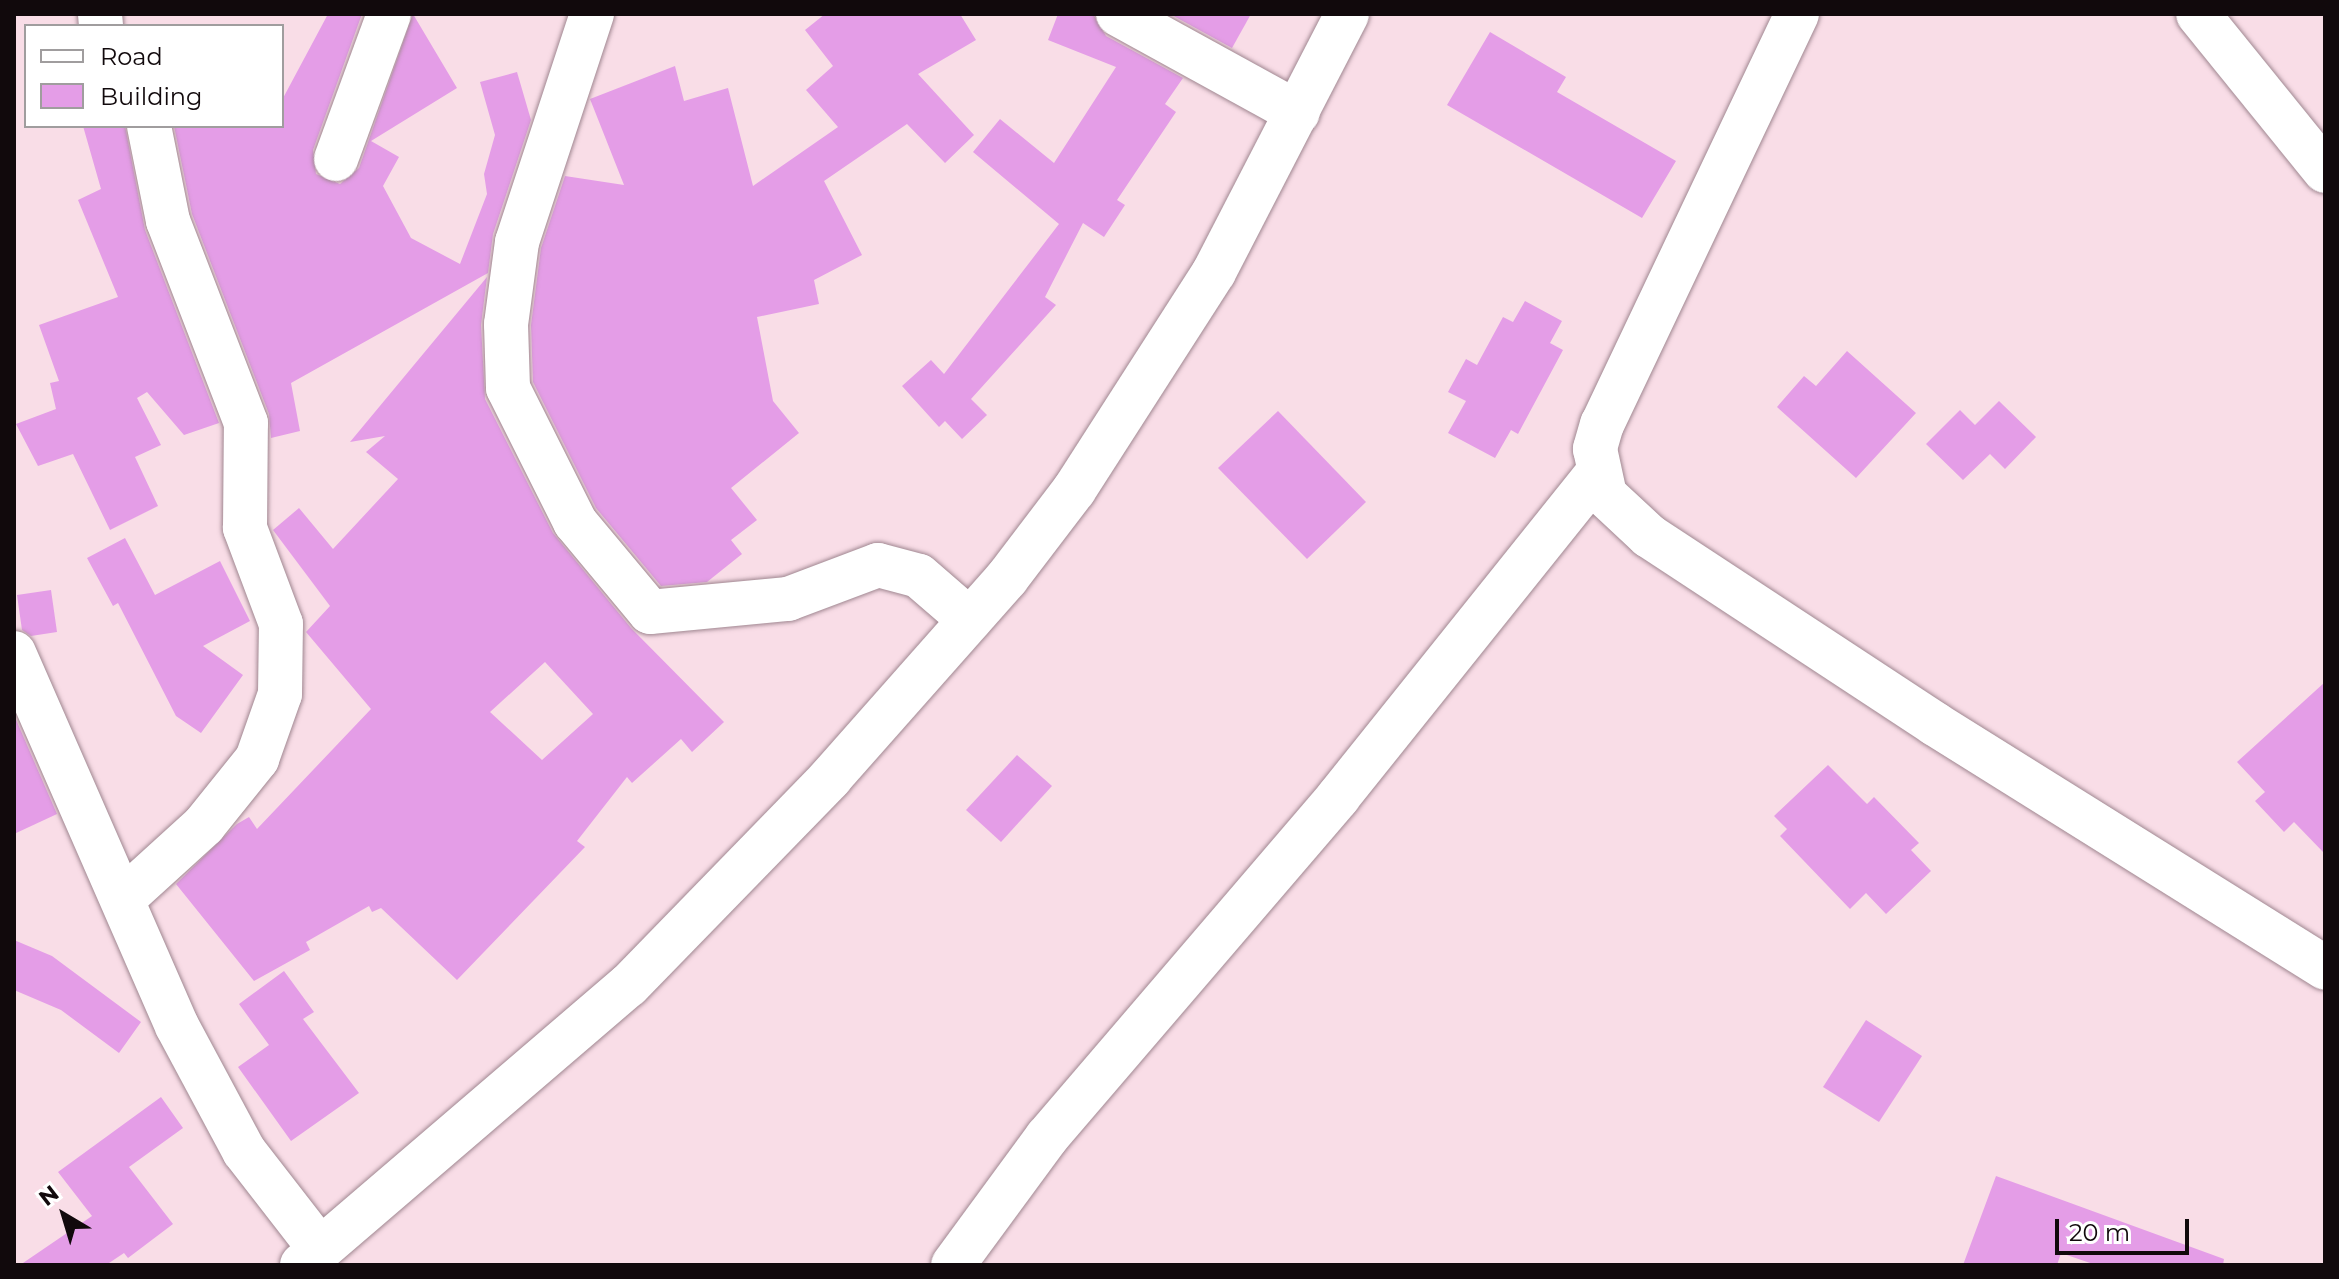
<!DOCTYPE html>
<html>
<head>
<meta charset="utf-8">
<style>
  body { margin:0 }
  #map { position:relative; width:2339px; height:1279px; overflow:hidden; background:#f9dde7; font-family:Montserrat,sans-serif }
  div>[style] { position:absolute }
  [style*='--x'] { left:calc(var(--x)*1px); top:calc(var(--y)*1px); width:calc(var(--w)*1px); rotate:calc(var(--a)*1deg) }
  .building>* { inset:0; background:#e49de7 }
  .roads { filter:drop-shadow(0 0 2px #a08791) drop-shadow(0 0 2px #a08791) }
  .minor>* { height:44px; margin:-22px; padding:0 22px; transform-origin:22px; border-radius:22px; background:#fff }
  .secondary>* { height:44px; margin:-22px; padding:0 22px; transform-origin:22px; border-radius:22px; background:#fff }
  span { translate:-50% -50%; white-space:nowrap; text-align:center; line-height:1.15; -webkit-text-stroke:7px #fff; paint-order:stroke }
  .frame { position:absolute; inset:0; border:16px solid #11090c; pointer-events:none }
  .legend { position:absolute; left:24px; top:24px; width:260px; height:104px; box-sizing:border-box; background:#fff; border:2px solid #a09d9e; margin:0; padding:10px 14px; list-style:none; font-size:24px; color:#11090c }
  .legend li { display:flex; align-items:center; gap:16px; height:40px }
  .legend b { width:40px; border:2px solid #a09d9e }
  .north { position:absolute; left:24px; top:1175px; width:80px; height:80px; -webkit-text-stroke:6px #fff; paint-order:stroke; rotate:322deg; font-size:22px; font-weight:700; line-height:32px; text-align:center; color:#11090c }
  .north::after { content:''; display:block; margin:auto; width:28px; height:36px; background:#11090c; clip-path:polygon(50% 0,100% 100%,50% 72%,0 100%) }
  .scale { position:absolute; left:2055px; top:1219px; width:134px; height:36px; box-sizing:border-box; border:4px solid #11090c; border-top:0; padding-left:10px; font-size:24px; line-height:28px; white-space:nowrap; color:#11090c; -webkit-text-stroke:6px #fff; paint-order:stroke }
</style>
</head>
<body>
<div id="map">
  <div class="building">
    <div style="clip-path:polygon(328px 14px,362px 14px,313px 150px,316px 174px,340px 184px,359px 168px,413px 14px,457px 88px,371px 141px,399px 157px,383px 186px,411px 238px,460px 264px,487px 194px,484px 174px,495px 135px,480px 82px,517px 72px,531px 120px,493px 234px,488px 273px,291px 383px,300px 431px,271px 438px,269px 414px,192px 214px,174px 126px,282px 126px,282px 100px)"></div>
    <div style="clip-path:polygon(825px 14px,960px 14px,976px 40px,918px 74px,974px 135px,945px 163px,907px 124px,824px 181px,862px 255px,814px 280px,819px 304px,757px 317px,773px 401px,799px 433px,731px 488px,757px 520px,731px 540px,742px 554px,707px 582px,661px 586px,596px 508px,533px 382px,531px 325px,541px 248px,565px 176px,624px 185px,590px 99px,675px 66px,684px 101px,728px 88px,753px 186px,838px 127px,806px 90px,833px 66px,805px 30px)"></div>
    <div style="clip-path:polygon(1058px 14px,1093px 14px,1106px 36px,1183px 78px,1165px 104px,1176px 112px,1117px 200px,1125px 205px,1104px 237px,1083px 223px,1045px 297px,1056px 305px,971px 399px,987px 415px,962px 439px,945px 421px,939px 427px,902px 386px,931px 360px,944px 374px,1059px 224px,973px 152px,1000px 119px,1054px 163px,1116px 67px,1048px 40px)"></div>
    <div style="clip-path:polygon(1170px 14px,1251px 14px,1232px 48px)"></div>
    <div style="clip-path:polygon(1490px 32px,1566px 77px,1557px 92px,1676px 161px,1642px 218px,1447px 105px)"></div>
    <div style="clip-path:polygon(83px 126px,125px 126px,145px 230px,219px 423px,184px 435px,147px 392px,137px 398px,161px 445px,135px 457px,158px 506px,110px 530px,73px 454px,38px 466px,16px 424px,56px 409px,50px 383px,59px 381px,39px 325px,118px 297px,78px 200px,101px 189px)"></div>
    <div style="clip-path:polygon(evenodd,487px 277px,481px 325px,485px 399px,553px 533px,631px 628px,724px 722px,692px 752px,681px 739px,632px 783px,627px 777px,577px 841px,585px 847px,457px 980px,381px 908px,372px 912px,369px 906px,306px 942px,310px 950px,254px 981px,176px 884px,237px 824px,249px 817px,257px 829px,371px 709px,306px 632px,330px 606px,273px 530px,299px 508px,333px 549px,398px 479px,366px 452px,385px 436px,350px 442px,487px 277px,545px 662px,593px 714px,542px 760px,490px 712px,545px 662px)"></div>
    <div style="clip-path:polygon(1525px 301px,1562px 321px,1550px 343px,1563px 350px,1518px 434px,1511px 430px,1495px 458px,1448px 433px,1466px 401px,1448px 392px,1466px 359px,1477px 365px,1503px 317px,1513px 322px)"></div>
    <div style="clip-path:polygon(1847px 351px,1916px 413px,1856px 478px,1777px 407px,1804px 376px,1816px 386px)"></div>
    <div style="clip-path:polygon(1999px 401px,2036px 437px,2005px 469px,1990px 454px,1963px 480px,1926px 444px,1960px 410px,1975px 425px)"></div>
    <div style="clip-path:polygon(1278px 411px,1366px 502px,1307px 559px,1218px 468px)"></div>
    <div style="clip-path:polygon(125px 538px,155px 595px,220px 561px,250px 621px,203px 646px,243px 675px,201px 733px,176px 716px,118px 603px,113px 606px,87px 558px)"></div>
    <div style="clip-path:polygon(51px 590px,57px 632px,31px 636px,22px 630px,17px 595px)"></div>
    <div style="clip-path:polygon(2325px 682px,2325px 854px,2294px 822px,2284px 832px,2255px 801px,2265px 792px,2237px 762px)"></div>
    <div style="clip-path:polygon(14px 715px,57px 814px,14px 834px)"></div>
    <div style="clip-path:polygon(1017px 755px,1052px 786px,1001px 842px,966px 810px)"></div>
    <div style="clip-path:polygon(1828px 765px,1867px 804px,1874px 797px,1919px 843px,1911px 850px,1931px 871px,1886px 914px,1866px 893px,1850px 909px,1780px 836px,1787px 829px,1774px 816px)"></div>
    <div style="clip-path:polygon(14px 940px,52px 956px,141px 1022px,119px 1053px,61px 1010px,14px 990px)"></div>
    <div style="clip-path:polygon(284px 971px,314px 1012px,303px 1019px,359px 1093px,291px 1141px,238px 1067px,269px 1045px,239px 1004px)"></div>
    <div style="clip-path:polygon(1866px 1020px,1922px 1056px,1879px 1122px,1823px 1087px)"></div>
    <div style="clip-path:polygon(161px 1097px,183px 1128px,129px 1167px,173px 1224px,128px 1258px,124px 1253px,106px 1265px,20px 1265px,92px 1216px,58px 1172px)"></div>
    <div style="clip-path:polygon(1996px 1176px,2224px 1259px,2223px 1265px,2096px 1265px,2061px 1253px,2057px 1265px,1963px 1265px)"></div>
  </div>
  <div class="roads">
    <div class="minor">
      <div style="--x:100;--y:14;--w:12;--a:85"></div>
      <div style="--x:592;--y:14;--w:240;--a:108.2"></div>
      <div style="--x:517;--y:242;--w:83;--a:97.6"></div>
      <div style="--x:506;--y:324;--w:64;--a:88.2"></div>
      <div style="--x:508;--y:388;--w:150;--a:63.4"></div>
      <div style="--x:575;--y:522;--w:117;--a:50.2"></div>
      <div style="--x:650;--y:612;--w:139;--a:-5.4"></div>
      <div style="--x:788;--y:599;--w:96;--a:-20.7"></div>
      <div style="--x:878;--y:565;--w:42;--a:15"></div>
      <div style="--x:919;--y:576;--w:67;--a:40.8"></div>
      <div style="--x:1118;--y:14;--w:205;--a:28.8"></div>
      <div style="--x:1797;--y:14;--w:454;--a:115.4"></div>
      <div style="--x:1602;--y:424;--w:26;--a:106"></div>
      <div style="--x:1595;--y:449;--w:47;--a:77.7"></div>
      <div style="--x:1605;--y:495;--w:60;--a:43"></div>
      <div style="--x:1649;--y:536;--w:342;--a:33.3"></div>
      <div style="--x:1935;--y:724;--w:460;--a:32"></div>
      <div style="--x:2198;--y:14;--w:202;--a:51"></div>
      <div style="--x:336;--y:159;--w:154;--a:-69.9"></div>
      <div style="--x:14;--y:653;--w:407;--a:66.4"></div>
      <div style="--x:177;--y:1026;--w:142;--a:61.8"></div>
      <div style="--x:244;--y:1151;--w:124;--a:52.2"></div>
      <div style="--x:125;--y:897;--w:107;--a:-42.3"></div>
      <div style="--x:204;--y:825;--w:85;--a:-51.2"></div>
      <div style="--x:257;--y:759;--w:69;--a:-70.5"></div>
      <div style="--x:280;--y:694;--w:70;--a:-89.2"></div>
      <div style="--x:281;--y:624;--w:103;--a:-110.6"></div>
      <div style="--x:245;--y:528;--w:105;--a:-89.5"></div>
      <div style="--x:246;--y:423;--w:217;--a:-111.1"></div>
      <div style="--x:168;--y:221;--w:97;--a:-101.3"></div>
      <div style="--x:953;--y:1265;--w:159;--a:-53.7"></div>
      <div style="--x:1047;--y:1137;--w:448;--a:-49.4"></div>
      <div style="--x:1338;--y:797;--w:413;--a:-51.3"></div>
    </div>
    <div class="secondary">
      <div style="--x:302;--y:1265;--w:430;--a:-40.6"></div>
      <div style="--x:629;--y:985;--w:289;--a:-45.8"></div>
      <div style="--x:830;--y:778;--w:267;--a:-48.5"></div>
      <div style="--x:1007;--y:578;--w:111;--a:-52.7"></div>
      <div style="--x:1074;--y:490;--w:259;--a:-57.3"></div>
      <div style="--x:1214;--y:272;--w:290;--a:-62.7"></div>
    </div>
  </div>
  <div class="frame"></div>
  <ul class="legend">
  <li><b style="height:10px;background:#fff"></b>Road</li>
  <li><b style="height:22px;background:#e49de7"></b>Building</li>
  </ul>
  <div class="north">N</div>
  <div class="scale">20 m</div>
</div>
</body>
</html>
